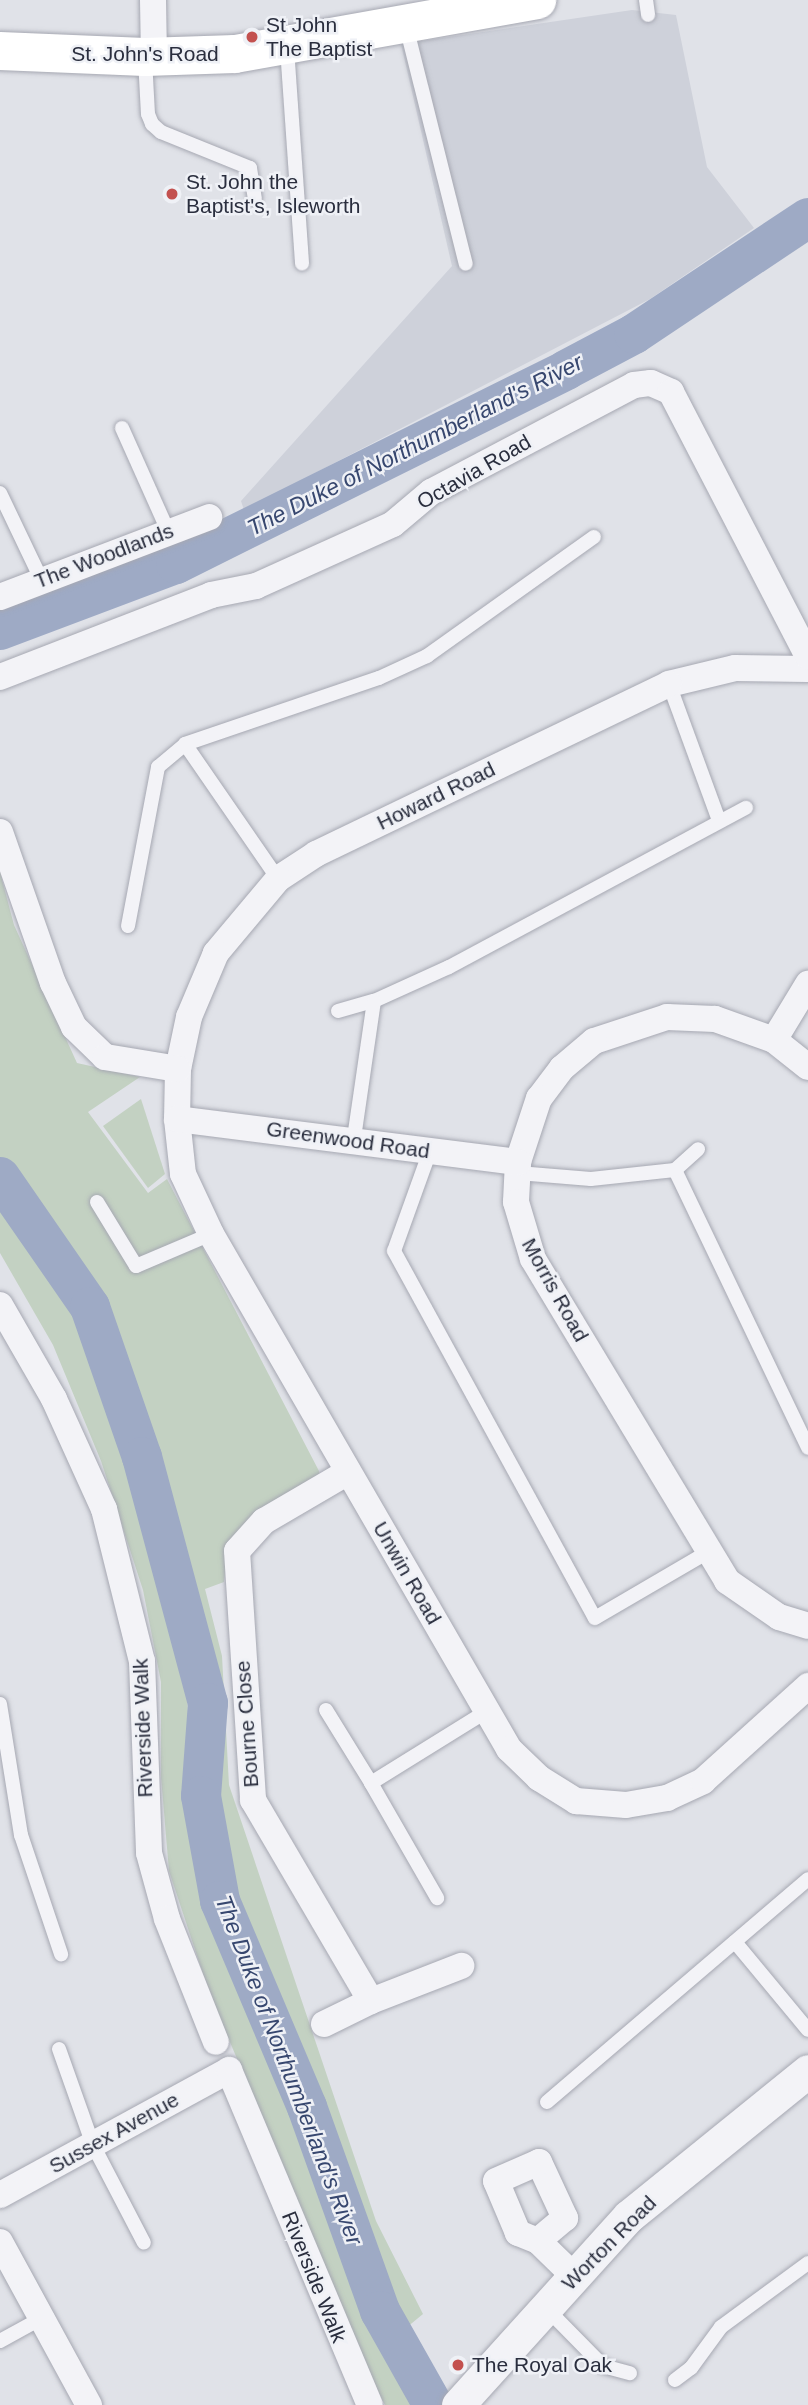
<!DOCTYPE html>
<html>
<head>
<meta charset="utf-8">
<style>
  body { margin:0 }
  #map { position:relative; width:808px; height:2405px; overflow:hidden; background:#e0e2e8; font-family:Arial,sans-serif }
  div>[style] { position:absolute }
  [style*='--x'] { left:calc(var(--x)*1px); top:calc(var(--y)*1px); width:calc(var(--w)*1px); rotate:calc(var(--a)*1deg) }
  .built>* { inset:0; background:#ced1da }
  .green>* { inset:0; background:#c3d1c2 }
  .river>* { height:40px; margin:-20px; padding:0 20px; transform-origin:20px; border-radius:20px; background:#9eaac5 }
  .roads { filter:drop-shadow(0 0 2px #a6a8b2) drop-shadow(0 0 2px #a6a8b2) }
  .service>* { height:14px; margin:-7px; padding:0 7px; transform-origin:7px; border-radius:7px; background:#f3f3f7 }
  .minor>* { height:26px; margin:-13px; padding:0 13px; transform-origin:13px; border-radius:13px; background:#f3f3f7 }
  .tertiary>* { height:33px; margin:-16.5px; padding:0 16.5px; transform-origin:16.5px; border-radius:16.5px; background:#f3f3f7 }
  .secondary>* { height:38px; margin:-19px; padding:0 19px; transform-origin:19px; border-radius:19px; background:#fff }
  .dots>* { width:19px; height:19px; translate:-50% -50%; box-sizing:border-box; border:4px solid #eff1f6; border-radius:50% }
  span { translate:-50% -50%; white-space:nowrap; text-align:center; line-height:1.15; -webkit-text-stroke:5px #eff1f6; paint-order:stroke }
  .poi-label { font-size:21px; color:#2a2e3e }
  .left { translate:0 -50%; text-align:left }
  .street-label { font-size:21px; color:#2a2e3e }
  .water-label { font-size:23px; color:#37476f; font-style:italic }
</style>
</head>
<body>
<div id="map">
  <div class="built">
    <div style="clip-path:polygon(632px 10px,676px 15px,707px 167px,754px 228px,650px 299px,244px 510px,241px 501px,452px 266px,401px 44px)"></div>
  </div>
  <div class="green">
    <div style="clip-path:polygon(0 872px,14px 925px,77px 1063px,140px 1077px,88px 1112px,148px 1193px,167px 1179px,319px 1471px,320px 1479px,228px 1549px,224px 1582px,205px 1589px,222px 1656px,229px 1785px,376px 2221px,423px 2314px,406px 2328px,386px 2293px,233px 1890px,212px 1808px,217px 1696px,192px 1594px,119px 1349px,98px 1300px,0 1160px)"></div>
    <div style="clip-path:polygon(141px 1099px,165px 1174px,148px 1188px,103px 1126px)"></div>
    <div style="clip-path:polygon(0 1194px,61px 1279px,90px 1341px,159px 1557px,186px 1667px,191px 1785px,206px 1896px,280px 2066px,366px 2297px,416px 2405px,385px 2405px,380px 2396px,210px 1995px,169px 1871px,161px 1777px,161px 1682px,143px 1590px,101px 1461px,53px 1345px,0 1253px)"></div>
  </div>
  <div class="river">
    <div style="--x:0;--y:630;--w:188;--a:-20.6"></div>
    <div style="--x:176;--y:564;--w:436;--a:-26.4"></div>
    <div style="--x:566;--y:370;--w:77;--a:-27.9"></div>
    <div style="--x:634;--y:334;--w:209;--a:-33.7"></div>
    <div style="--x:0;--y:1177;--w:158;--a:55.3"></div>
    <div style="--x:90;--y:1307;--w:159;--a:70.9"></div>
    <div style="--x:142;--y:1457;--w:255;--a:75"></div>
    <div style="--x:208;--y:1703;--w:93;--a:94.3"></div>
    <div style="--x:201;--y:1796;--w:107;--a:79.7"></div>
    <div style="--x:220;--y:1901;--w:224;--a:67.1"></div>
    <div style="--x:307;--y:2107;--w:217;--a:70.3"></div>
    <div style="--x:380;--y:2311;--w:108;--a:60.6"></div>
  </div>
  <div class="roads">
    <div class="service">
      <div style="--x:646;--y:0;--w:15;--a:82"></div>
      <div style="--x:406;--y:26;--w:245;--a:75.9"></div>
      <div style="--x:287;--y:48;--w:216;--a:86"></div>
      <div style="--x:145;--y:59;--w:55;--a:86.9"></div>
      <div style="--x:148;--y:114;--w:11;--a:68"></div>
      <div style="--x:152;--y:124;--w:12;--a:42"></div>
      <div style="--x:161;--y:132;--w:96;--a:22"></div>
      <div style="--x:250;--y:168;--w:31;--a:81"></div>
      <div style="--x:122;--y:428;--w:113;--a:65.9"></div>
      <div style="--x:0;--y:493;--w:95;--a:64.5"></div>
      <div style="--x:669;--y:684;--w:146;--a:69.9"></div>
      <div style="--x:185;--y:744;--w:164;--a:55.4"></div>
      <div style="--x:128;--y:926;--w:162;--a:-79.3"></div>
      <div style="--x:158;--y:767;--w:35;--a:-40"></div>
      <div style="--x:185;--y:744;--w:205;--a:-18.8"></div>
      <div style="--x:379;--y:678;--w:53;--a:-24.6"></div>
      <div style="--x:427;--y:656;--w:205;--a:-35.5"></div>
      <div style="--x:338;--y:1011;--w:37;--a:-16"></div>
      <div style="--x:374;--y:1001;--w:82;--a:-24.4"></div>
      <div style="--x:449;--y:967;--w:337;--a:-28.2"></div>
      <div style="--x:354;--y:1138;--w:138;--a:-81.7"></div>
      <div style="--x:430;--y:1151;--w:106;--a:109.8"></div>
      <div style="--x:394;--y:1251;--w:418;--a:61.3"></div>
      <div style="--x:595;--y:1618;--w:131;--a:-30.3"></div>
      <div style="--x:675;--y:1170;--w:308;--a:64.4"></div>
      <div style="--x:518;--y:1173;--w:73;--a:4.7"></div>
      <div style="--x:591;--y:1179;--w:84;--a:-6.1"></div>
      <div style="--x:675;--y:1170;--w:31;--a:-42"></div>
      <div style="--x:97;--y:1202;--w:75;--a:58.6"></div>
      <div style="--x:136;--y:1266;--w:82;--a:-23.1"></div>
      <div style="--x:0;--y:1704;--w:133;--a:80.9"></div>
      <div style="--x:21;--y:1835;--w:126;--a:71.4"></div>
      <div style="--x:326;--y:1710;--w:86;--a:58.3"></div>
      <div style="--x:371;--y:1783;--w:137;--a:-31.8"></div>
      <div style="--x:371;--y:1783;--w:133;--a:60.1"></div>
      <div style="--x:735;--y:1942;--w:114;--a:50.3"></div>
      <div style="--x:59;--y:2049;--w:102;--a:70.5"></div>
      <div style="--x:93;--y:2145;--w:110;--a:62.5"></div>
      <div style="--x:547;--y:2102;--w:343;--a:-40.5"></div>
      <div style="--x:546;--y:2308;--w:81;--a:45.5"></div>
      <div style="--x:603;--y:2366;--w:28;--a:15"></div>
      <div style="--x:0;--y:2341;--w:48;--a:-28.7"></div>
      <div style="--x:675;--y:2380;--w:20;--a:-37"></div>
      <div style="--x:691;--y:2368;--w:51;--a:-53.8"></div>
      <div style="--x:721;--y:2327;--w:108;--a:-36.3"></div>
    </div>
    <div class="minor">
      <div style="--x:153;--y:0;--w:57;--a:89"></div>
      <div style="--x:0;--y:597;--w:224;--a:-20.9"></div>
      <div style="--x:808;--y:669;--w:73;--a:-179.2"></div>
      <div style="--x:735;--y:668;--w:68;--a:166.4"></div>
      <div style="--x:669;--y:684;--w:392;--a:154.3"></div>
      <div style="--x:316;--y:854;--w:45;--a:146.7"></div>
      <div style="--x:278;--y:879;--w:97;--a:130"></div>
      <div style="--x:216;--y:953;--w:69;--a:112.9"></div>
      <div style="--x:189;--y:1017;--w:53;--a:101.9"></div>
      <div style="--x:178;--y:1069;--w:50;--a:91.1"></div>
      <div style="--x:177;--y:1119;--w:55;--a:83.8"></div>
      <div style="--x:183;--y:1174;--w:66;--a:65"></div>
      <div style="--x:211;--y:1234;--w:595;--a:59.94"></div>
      <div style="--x:509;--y:1749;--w:42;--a:44"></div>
      <div style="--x:539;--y:1778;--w:44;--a:31.9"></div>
      <div style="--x:576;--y:1801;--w:50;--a:4.6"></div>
      <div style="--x:626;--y:1805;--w:42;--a:-9.7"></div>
      <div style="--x:667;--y:1798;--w:40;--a:-25"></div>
      <div style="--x:703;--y:1781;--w:142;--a:-42.1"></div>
      <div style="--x:0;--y:677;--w:226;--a:-21.2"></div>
      <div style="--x:211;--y:595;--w:46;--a:-11.3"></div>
      <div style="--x:256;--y:586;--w:150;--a:-24.3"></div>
      <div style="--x:393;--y:524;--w:50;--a:-40.1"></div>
      <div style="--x:431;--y:492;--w:229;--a:-27.8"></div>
      <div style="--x:634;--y:385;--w:17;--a:-7"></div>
      <div style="--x:651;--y:383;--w:22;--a:24"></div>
      <div style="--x:671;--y:392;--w:297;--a:62.6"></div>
      <div style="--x:0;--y:832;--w:160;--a:70.7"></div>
      <div style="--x:53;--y:983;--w:49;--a:64.5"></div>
      <div style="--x:74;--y:1027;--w:43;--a:44.1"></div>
      <div style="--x:105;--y:1057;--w:74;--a:9.3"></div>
      <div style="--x:774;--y:1040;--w:66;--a:-58.7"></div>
      <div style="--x:808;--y:1067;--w:43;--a:-141.5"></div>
      <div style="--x:774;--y:1040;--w:63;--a:-160.4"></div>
      <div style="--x:715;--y:1019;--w:48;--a:-177.6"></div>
      <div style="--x:667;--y:1017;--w:77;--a:161.8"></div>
      <div style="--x:594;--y:1041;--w:42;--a:139.8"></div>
      <div style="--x:562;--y:1068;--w:38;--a:127"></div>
      <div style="--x:539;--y:1098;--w:67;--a:108.2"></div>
      <div style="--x:518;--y:1162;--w:40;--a:92.9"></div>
      <div style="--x:516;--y:1202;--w:59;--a:73.4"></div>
      <div style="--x:533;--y:1259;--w:376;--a:58.9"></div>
      <div style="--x:727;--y:1581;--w:63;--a:34.7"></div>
      <div style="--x:779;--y:1617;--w:30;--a:17"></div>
      <div style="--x:177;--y:1119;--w:344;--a:7.2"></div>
      <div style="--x:0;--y:1305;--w:108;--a:60.1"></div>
      <div style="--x:54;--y:1399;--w:121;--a:65.6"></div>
      <div style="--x:104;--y:1509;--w:157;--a:76"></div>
      <div style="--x:142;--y:1661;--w:192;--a:87.9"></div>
      <div style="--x:149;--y:1853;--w:68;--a:74.7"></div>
      <div style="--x:167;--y:1919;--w:132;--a:68.3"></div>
      <div style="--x:348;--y:1472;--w:97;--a:149.7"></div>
      <div style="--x:264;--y:1521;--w:40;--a:132"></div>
      <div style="--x:237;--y:1551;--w:250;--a:86.3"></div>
      <div style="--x:253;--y:1800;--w:233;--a:59.6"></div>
      <div style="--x:371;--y:2001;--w:97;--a:-21.3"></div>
      <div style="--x:324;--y:2024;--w:52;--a:-26.1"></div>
      <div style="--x:539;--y:2162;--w:62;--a:65.1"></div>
      <div style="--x:565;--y:2218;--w:35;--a:140"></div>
      <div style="--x:538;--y:2241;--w:22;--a:-158"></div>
      <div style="--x:518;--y:2233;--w:56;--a:-112.9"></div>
      <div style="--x:496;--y:2181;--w:47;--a:-23.8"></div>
      <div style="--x:0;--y:2195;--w:261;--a:-28.6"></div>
      <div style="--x:229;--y:2070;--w:363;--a:67.2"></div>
      <div style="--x:538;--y:2241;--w:50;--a:44.2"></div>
      <div style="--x:0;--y:2242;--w:186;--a:61.4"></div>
    </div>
    <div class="tertiary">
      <div style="--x:458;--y:2405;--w:255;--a:-47.9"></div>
      <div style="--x:629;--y:2216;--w:230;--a:-39"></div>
    </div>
    <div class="secondary">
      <div style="--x:0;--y:51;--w:145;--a:2.4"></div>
      <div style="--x:145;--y:57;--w:90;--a:-1.9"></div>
      <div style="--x:235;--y:54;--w:307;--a:-10.1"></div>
    </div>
  </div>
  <div class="dots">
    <div style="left:252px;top:37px;background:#c3514f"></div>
    <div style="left:172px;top:194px;background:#c3514f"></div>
    <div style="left:458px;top:2365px;background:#c3514f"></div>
  </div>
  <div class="poi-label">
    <span class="left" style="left:266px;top:37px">St John<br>The Baptist</span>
    <span class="left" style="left:186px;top:194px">St. John the<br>Baptist's, Isleworth</span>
    <span class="left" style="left:472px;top:2365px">The Royal Oak</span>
  </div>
  <div class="street-label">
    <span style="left:145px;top:54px">St. John's Road</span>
    <span style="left:474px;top:472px;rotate:-30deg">Octavia Road</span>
    <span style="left:104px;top:556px;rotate:-21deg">The Woodlands</span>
    <span style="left:436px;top:796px;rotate:-26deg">Howard Road</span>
    <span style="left:348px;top:1140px;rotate:8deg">Greenwood Road</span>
    <span style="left:555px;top:1290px;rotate:61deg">Morris Road</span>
    <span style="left:407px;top:1573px;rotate:60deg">Unwin Road</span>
    <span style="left:247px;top:1724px;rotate:-94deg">Bourne Close</span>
    <span style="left:143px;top:1728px;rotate:-92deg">Riverside Walk</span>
    <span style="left:114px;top:2133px;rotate:-29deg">Sussex Avenue</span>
    <span style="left:609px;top:2243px;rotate:-45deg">Worton Road</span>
    <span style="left:314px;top:2277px;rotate:68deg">Riverside Walk</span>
  </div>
  <div class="water-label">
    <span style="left:415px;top:445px;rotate:-27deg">The Duke of Northumberland's River</span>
    <span style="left:289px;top:2070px;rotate:69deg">The Duke of Northumberland's River</span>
  </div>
</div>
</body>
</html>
